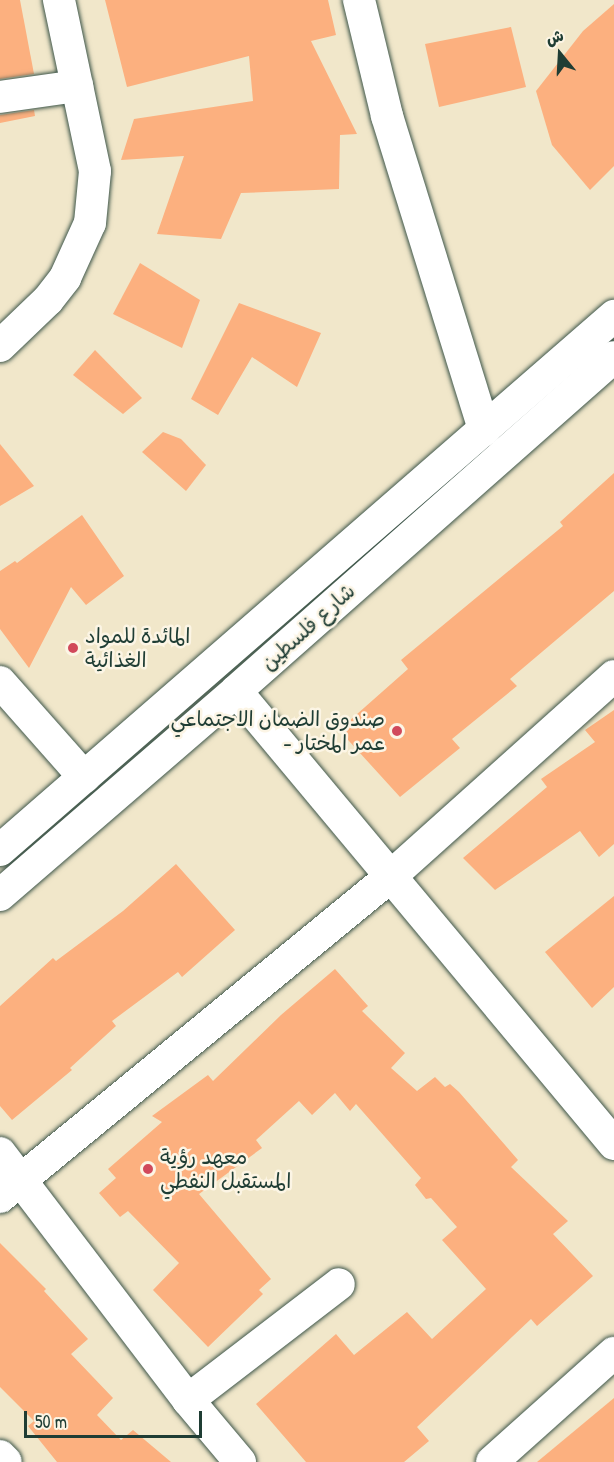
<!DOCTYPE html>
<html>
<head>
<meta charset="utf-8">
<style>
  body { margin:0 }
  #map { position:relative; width:614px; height:1462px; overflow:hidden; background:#f1e7ca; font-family:"Patrick Hand","Playpen Sans Arabic",sans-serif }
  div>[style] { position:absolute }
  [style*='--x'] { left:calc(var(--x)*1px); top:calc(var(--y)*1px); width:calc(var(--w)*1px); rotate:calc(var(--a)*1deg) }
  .building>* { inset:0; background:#fcb07f }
  .roads { filter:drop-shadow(0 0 2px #3e564a) drop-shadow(0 0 2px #3e564a) }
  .minor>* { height:32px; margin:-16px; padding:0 16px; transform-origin:16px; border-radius:16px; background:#fff }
  .dots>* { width:16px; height:16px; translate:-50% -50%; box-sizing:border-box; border:3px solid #fcf5e5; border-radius:50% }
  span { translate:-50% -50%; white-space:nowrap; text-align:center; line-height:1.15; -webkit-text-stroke:5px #fcf5e5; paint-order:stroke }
  .street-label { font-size:21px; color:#1f3d34 }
  .poi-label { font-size:21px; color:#1f3d34 }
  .left { translate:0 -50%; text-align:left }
  .right { translate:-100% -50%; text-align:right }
  .north { position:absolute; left:530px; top:24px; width:60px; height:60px; -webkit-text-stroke:4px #fcf5e5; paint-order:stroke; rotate:342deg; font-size:16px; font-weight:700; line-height:24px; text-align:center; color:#1f3d34 }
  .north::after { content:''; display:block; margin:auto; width:21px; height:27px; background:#1f3d34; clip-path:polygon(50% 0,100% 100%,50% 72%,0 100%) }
  .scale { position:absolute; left:24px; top:1411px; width:178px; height:27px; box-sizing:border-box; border:3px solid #1f3d34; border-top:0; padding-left:8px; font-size:18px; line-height:21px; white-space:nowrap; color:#1f3d34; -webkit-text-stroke:4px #fcf5e5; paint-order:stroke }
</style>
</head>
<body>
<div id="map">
  <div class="building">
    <div style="clip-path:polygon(0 0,20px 0,34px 74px,0 79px)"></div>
    <div style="clip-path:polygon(105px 0,328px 0,336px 35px,311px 41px,357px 134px,340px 135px,339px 189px,241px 193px,221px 239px,157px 234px,184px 156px,121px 160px,134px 119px,253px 101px,249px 56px,127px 87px)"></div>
    <div style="clip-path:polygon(614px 4px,614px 166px,590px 190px,552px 145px,536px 91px,583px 31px)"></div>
    <div style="clip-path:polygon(511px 27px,526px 87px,439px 107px,425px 44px)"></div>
    <div style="clip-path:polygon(34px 110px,35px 116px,0 123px,0 115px)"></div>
    <div style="clip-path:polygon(140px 263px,200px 300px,182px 348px,113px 314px)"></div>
    <div style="clip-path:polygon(239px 303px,321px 333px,297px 387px,252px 357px,218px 415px,191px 399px)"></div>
    <div style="clip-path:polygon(95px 350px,142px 398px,123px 414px,73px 375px)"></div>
    <div style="clip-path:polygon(163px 432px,181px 439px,206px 465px,186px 491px,142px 452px)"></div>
    <div style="clip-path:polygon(0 444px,34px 486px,0 506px)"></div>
    <div style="clip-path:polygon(614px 473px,614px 591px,510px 679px,517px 686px,452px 739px,460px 748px,400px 797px,339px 730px,408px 669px,401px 660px,563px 526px,560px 522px)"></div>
    <div style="clip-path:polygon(82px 515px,124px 576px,86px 605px,71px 587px,29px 668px,0 629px,0 571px,15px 561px,17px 563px)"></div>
    <div style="clip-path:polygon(614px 710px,614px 844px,599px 857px,580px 831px,495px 890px,463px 858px,547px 787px,541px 779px,595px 742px,585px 730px)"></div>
    <div style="clip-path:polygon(176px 864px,235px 930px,182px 977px,178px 972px,112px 1021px,116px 1026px,70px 1068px,72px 1070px,12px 1120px,0 1106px,0 1006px,53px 958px,56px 961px,123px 911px)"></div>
    <div style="clip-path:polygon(614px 896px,614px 987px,592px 1008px,545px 952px)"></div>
    <div style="clip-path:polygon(335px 969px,368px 1006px,362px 1011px,405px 1053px,391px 1068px,417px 1091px,435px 1077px,445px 1087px,450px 1084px,459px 1092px,518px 1160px,511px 1167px,568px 1221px,553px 1234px,593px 1276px,537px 1326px,531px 1319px,417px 1427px,429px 1441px,404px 1462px,306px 1462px,256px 1404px,336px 1334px,354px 1355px,407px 1312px,432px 1339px,486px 1289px,442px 1240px,457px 1227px,431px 1198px,426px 1199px,415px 1185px,421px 1178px,356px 1104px,350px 1111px,335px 1093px,312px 1115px,299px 1101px,256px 1140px,262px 1148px,199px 1194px,271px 1279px,259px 1290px,263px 1294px,208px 1347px,153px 1290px,179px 1263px,128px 1211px,120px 1217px,99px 1193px,116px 1178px,108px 1169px,162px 1122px,152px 1116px,208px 1075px,213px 1081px,281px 1015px)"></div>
    <div style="clip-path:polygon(0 1243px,46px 1289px,44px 1291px,88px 1339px,71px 1354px,113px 1398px,97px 1415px,121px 1440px,133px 1430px,171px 1462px,57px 1462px,28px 1426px,34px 1421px,0 1387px)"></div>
    <div style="clip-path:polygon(614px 1398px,614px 1462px,537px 1462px)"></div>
  </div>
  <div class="roads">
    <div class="minor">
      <div style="--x:359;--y:0;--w:119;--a:76.4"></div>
      <div style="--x:387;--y:116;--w:329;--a:72.8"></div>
      <div style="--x:0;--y:97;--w:78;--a:-8.1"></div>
      <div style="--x:0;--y:346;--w:66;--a:-43.8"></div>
      <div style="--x:48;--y:300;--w:28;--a:-52"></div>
      <div style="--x:65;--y:278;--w:60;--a:-65.6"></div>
      <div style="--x:90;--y:223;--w:52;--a:-84.5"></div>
      <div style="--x:95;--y:171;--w:175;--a:-101.9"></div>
      <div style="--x:0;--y:682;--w:127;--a:48.5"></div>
      <div style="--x:236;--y:691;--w:590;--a:50.16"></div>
      <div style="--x:0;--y:850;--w:814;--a:-41.01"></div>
      <div style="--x:0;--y:895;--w:312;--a:-40.8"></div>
      <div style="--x:236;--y:691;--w:504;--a:-41.46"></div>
      <div style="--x:0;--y:1153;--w:310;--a:52.7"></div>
      <div style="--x:188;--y:1400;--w:81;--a:50"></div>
      <div style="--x:0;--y:1197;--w:504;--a:-39.37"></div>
      <div style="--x:390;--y:877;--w:301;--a:-41.9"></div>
      <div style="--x:188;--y:1400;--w:190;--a:-37.5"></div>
      <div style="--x:0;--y:1456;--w:8;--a:45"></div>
      <div style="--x:492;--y:1462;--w:164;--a:-41.8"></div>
    </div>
  </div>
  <div class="dots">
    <div style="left:73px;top:648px;background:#d1495b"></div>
    <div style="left:397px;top:731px;background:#d1495b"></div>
    <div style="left:148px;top:1169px;background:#d1495b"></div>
  </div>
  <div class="street-label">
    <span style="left:308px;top:627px;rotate:-42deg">شارع فلسطين</span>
  </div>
  <div class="poi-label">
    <span class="left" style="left:85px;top:648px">المائدة للمواد<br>الغذائية</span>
    <span class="right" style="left:385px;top:731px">صندوق الضمان الاجتماعي<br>- عمر المختار</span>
    <span class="left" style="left:160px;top:1169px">معهد رؤية<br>المستقبل النفطي</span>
  </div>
  <div class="north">ش</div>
  <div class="scale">50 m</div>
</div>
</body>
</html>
